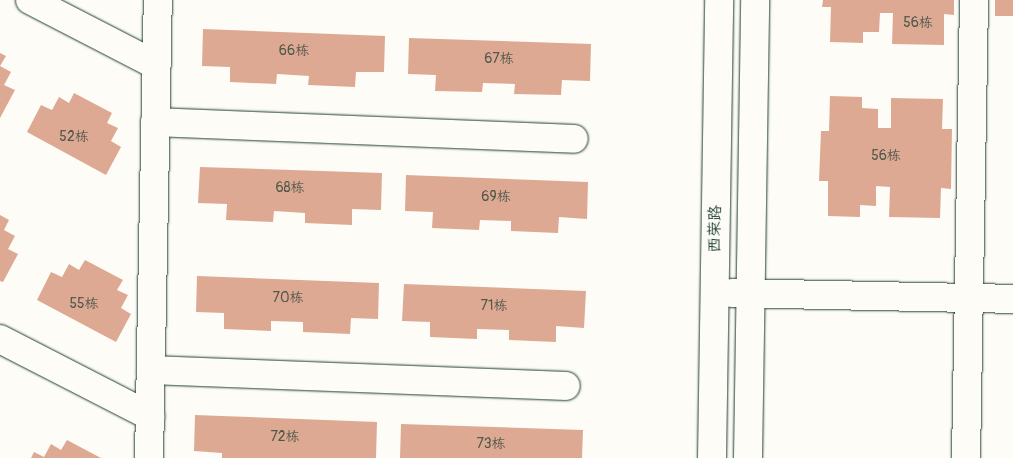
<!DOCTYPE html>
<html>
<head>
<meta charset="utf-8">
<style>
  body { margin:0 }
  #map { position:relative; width:1013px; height:458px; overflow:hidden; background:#fdfcf7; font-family:Pangolin,"LXGW WenKai TC",sans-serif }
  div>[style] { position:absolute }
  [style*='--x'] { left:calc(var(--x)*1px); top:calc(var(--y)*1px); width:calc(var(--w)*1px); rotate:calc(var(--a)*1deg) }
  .building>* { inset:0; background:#dea993 }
  .roads { filter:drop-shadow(0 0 1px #1f3d34) drop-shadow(0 0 1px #1f3d34) }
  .minor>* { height:28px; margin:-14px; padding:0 14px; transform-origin:14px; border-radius:14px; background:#fdfcf7 }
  span { translate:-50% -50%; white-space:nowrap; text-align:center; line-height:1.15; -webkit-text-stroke:4px #fdfcf7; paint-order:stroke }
  .number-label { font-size:14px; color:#4f584c }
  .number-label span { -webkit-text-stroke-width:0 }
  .street-label { font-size:16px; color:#1f3d34 }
</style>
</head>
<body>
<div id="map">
  <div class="building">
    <div style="clip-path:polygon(823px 0,954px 0,954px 15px,944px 14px,944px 45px,892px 44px,893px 13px,880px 13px,879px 32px,863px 32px,863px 43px,830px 42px,831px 7px,822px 7px)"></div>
    <div style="clip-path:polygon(995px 0,1013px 0,1013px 16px,995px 16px)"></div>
    <div style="clip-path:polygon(203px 29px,385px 36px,384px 72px,356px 72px,355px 87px,308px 85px,309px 76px,277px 74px,276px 84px,230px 82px,230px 67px,202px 66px)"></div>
    <div style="clip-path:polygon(409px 38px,591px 44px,590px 81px,562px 80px,561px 95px,514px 94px,515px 84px,483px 83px,482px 92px,435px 91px,436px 75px,408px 74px)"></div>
    <div style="clip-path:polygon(0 53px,6px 56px,0 66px,11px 72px,4px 85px,15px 90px,0 118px)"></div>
    <div style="clip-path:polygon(74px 93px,112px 113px,107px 123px,118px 128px,111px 141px,121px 147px,106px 175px,27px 132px,41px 105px,52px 110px,59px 97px,69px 103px)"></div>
    <div style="clip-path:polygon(830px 96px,862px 97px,862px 108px,878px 109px,878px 128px,891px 128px,891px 98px,943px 99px,942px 129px,952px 129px,951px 189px,941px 188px,940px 218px,889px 217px,890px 187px,876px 186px,876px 206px,860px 205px,860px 217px,828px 216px,828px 181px,819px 181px,821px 131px,829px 131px)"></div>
    <div style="clip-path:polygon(200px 167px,382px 173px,381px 210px,352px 209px,352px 225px,305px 223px,305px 213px,274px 211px,273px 222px,226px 220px,227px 204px,198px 203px)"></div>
    <div style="clip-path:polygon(406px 175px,588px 182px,587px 219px,559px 217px,558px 233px,511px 231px,511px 221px,480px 220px,479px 230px,432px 228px,433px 212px,405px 211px)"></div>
    <div style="clip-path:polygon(0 215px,9px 220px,4px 230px,15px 236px,8px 249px,18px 254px,3px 282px,0 281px)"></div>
    <div style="clip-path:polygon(85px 260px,123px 280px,117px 290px,128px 295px,121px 308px,131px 314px,116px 342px,37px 300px,51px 272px,62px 277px,69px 264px,79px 270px)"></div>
    <div style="clip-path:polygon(197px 276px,379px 283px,378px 319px,351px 318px,350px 334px,303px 332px,303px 322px,271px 321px,271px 331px,224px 329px,224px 313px,196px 312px)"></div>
    <div style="clip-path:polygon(404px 284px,586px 291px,584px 328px,556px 326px,556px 342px,509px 340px,509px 330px,477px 329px,477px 339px,430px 337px,430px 322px,402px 321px)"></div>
    <div style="clip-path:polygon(195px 415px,377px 422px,376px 458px,222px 458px,222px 453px,194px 451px)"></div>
    <div style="clip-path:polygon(401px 424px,583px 430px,582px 458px,400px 458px)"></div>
    <div style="clip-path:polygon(67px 440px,101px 458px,31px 458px,34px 452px,44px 457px,51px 444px,61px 450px)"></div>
  </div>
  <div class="roads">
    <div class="minor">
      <div style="--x:30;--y:0;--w:142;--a:27.3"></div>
      <div style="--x:155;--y:122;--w:419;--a:2.3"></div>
      <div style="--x:732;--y:293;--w:281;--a:1.2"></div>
      <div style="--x:0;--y:339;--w:169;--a:27.2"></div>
      <div style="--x:151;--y:370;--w:415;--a:2.2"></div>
      <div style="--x:149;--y:458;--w:458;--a:-88.9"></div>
      <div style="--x:712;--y:458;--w:458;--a:-89.1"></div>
      <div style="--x:748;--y:458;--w:458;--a:-89.1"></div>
      <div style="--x:966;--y:458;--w:458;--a:-89"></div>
    </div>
  </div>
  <div class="number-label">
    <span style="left:918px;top:23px">56栋</span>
    <span style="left:294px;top:51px">66栋</span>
    <span style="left:499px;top:59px">67栋</span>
    <span style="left:74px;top:137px">52栋</span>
    <span style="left:886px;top:156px">56栋</span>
    <span style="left:290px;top:188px">68栋</span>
    <span style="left:496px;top:197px">69栋</span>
    <span style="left:288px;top:298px">70栋</span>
    <span style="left:84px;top:304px">55栋</span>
    <span style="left:494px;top:306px">71栋</span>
    <span style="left:285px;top:437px">72栋</span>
    <span style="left:491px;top:444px">73栋</span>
  </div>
  <div class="street-label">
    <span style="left:715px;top:229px;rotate:-89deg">西荣路</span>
  </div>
</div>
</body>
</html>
